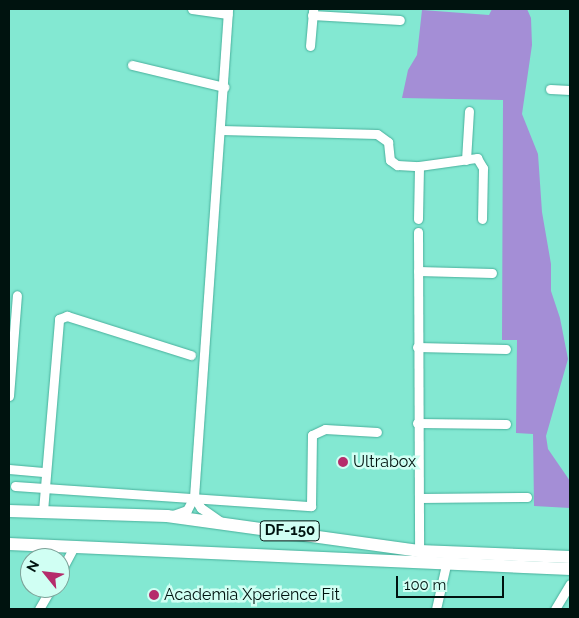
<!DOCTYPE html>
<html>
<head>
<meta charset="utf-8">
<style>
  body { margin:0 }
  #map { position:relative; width:579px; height:618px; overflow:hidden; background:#83e8d2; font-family:Raleway,sans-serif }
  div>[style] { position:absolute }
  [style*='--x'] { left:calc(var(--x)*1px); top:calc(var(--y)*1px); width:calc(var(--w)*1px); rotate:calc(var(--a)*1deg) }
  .forest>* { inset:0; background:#a48ed6 }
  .roads { filter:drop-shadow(0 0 1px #49b09c) drop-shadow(0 0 1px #49b09c) }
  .minor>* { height:9px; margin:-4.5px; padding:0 4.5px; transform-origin:4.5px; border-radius:4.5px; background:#fff }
  .primary>* { height:12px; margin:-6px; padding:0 6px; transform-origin:6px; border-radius:6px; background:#fff }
  .dots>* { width:14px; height:14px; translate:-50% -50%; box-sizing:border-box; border:2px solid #d0fff3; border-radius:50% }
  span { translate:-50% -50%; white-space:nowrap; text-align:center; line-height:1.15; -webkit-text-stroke:5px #d0fff3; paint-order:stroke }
  .shield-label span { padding:1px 4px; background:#d0fff3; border:1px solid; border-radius:4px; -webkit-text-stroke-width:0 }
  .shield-label { font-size:15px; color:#00130f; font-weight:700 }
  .poi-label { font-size:16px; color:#00130f }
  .left { translate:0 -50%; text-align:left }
  .frame { position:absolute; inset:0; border:10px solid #00130f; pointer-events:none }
  .north { position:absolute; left:20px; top:548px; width:50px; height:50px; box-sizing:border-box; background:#d0fff3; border:1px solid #7da198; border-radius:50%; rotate:299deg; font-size:14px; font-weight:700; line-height:20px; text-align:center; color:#00130f }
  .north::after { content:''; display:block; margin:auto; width:18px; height:22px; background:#b52c6b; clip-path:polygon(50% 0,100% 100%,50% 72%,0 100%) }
  .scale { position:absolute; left:396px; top:576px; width:108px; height:22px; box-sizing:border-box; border:2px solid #00130f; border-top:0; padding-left:6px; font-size:15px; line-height:18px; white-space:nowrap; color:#00130f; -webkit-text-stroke:4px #d0fff3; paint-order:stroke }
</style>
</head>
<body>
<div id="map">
  <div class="forest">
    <div style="clip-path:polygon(492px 9px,527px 9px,531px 18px,532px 45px,522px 114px,538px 154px,542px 212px,551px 264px,551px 291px,560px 318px,568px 359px,546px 436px,548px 449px,570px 481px,570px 508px,534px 506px,533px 434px,516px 433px,517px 340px,502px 340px,503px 100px,402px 98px,408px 70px,417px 55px,422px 10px,489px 15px)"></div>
  </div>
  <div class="roads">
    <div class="minor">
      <div style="--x:192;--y:9;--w:36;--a:8"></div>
      <div style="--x:312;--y:15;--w:88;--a:3.3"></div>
      <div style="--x:310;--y:46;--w:37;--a:-85"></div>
      <div style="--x:132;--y:65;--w:95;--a:13.4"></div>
      <div style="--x:550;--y:89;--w:20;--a:3"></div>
      <div style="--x:221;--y:130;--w:156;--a:1.5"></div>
      <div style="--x:377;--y:134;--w:14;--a:36"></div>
      <div style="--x:388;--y:142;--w:18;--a:84"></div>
      <div style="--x:390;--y:160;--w:9;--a:36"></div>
      <div style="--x:397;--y:165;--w:22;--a:3"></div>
      <div style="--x:419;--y:166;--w:59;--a:-7.9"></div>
      <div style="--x:477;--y:158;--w:12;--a:59"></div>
      <div style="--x:483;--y:168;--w:51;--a:91.1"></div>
      <div style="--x:466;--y:160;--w:49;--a:-86.5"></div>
      <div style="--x:418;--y:219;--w:53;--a:-88.9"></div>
      <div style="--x:418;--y:232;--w:319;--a:89.8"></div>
      <div style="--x:418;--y:271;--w:74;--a:1.5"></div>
      <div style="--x:417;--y:347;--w:89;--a:1.3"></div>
      <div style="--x:9;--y:396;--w:101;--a:-85.5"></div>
      <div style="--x:417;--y:423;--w:89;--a:0.6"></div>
      <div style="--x:9;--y:469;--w:37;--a:5"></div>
      <div style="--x:15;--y:486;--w:297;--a:3.9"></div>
      <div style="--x:311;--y:506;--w:71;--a:-89.2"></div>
      <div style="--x:312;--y:435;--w:14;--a:-25"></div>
      <div style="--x:325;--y:429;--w:52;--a:3.3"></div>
      <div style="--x:194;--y:497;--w:13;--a:58"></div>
      <div style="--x:201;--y:508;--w:24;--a:35"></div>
      <div style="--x:419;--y:498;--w:108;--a:-0.5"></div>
      <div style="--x:43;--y:511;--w:193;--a:-85.2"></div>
      <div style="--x:59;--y:319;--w:9;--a:-21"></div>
      <div style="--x:67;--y:316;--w:130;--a:17.5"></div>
      <div style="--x:173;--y:515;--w:15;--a:-20"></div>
      <div style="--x:187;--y:510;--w:15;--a:-62"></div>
      <div style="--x:194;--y:497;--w:489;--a:-86"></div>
      <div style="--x:60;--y:573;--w:30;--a:-62"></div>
      <div style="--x:39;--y:609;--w:24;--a:-60"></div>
      <div style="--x:436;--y:609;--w:45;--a:-77.2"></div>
      <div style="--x:555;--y:609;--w:29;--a:-59"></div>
    </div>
    <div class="primary">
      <div style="--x:9;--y:511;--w:158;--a:1.8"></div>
      <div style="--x:167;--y:516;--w:254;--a:7.9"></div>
      <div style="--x:419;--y:551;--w:151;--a:2.3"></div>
      <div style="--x:9;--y:544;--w:562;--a:2.55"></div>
    </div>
  </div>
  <div class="dots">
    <div style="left:343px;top:462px;background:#b52c6b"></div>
    <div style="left:154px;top:595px;background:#b52c6b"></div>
  </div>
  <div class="shield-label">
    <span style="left:290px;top:531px">DF-150</span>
  </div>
  <div class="poi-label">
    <span class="left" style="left:353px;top:462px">Ultrabox</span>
    <span class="left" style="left:164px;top:595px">Academia Xperience Fit</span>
  </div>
  <div class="frame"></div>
  <div class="north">N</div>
  <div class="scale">100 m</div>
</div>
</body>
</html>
